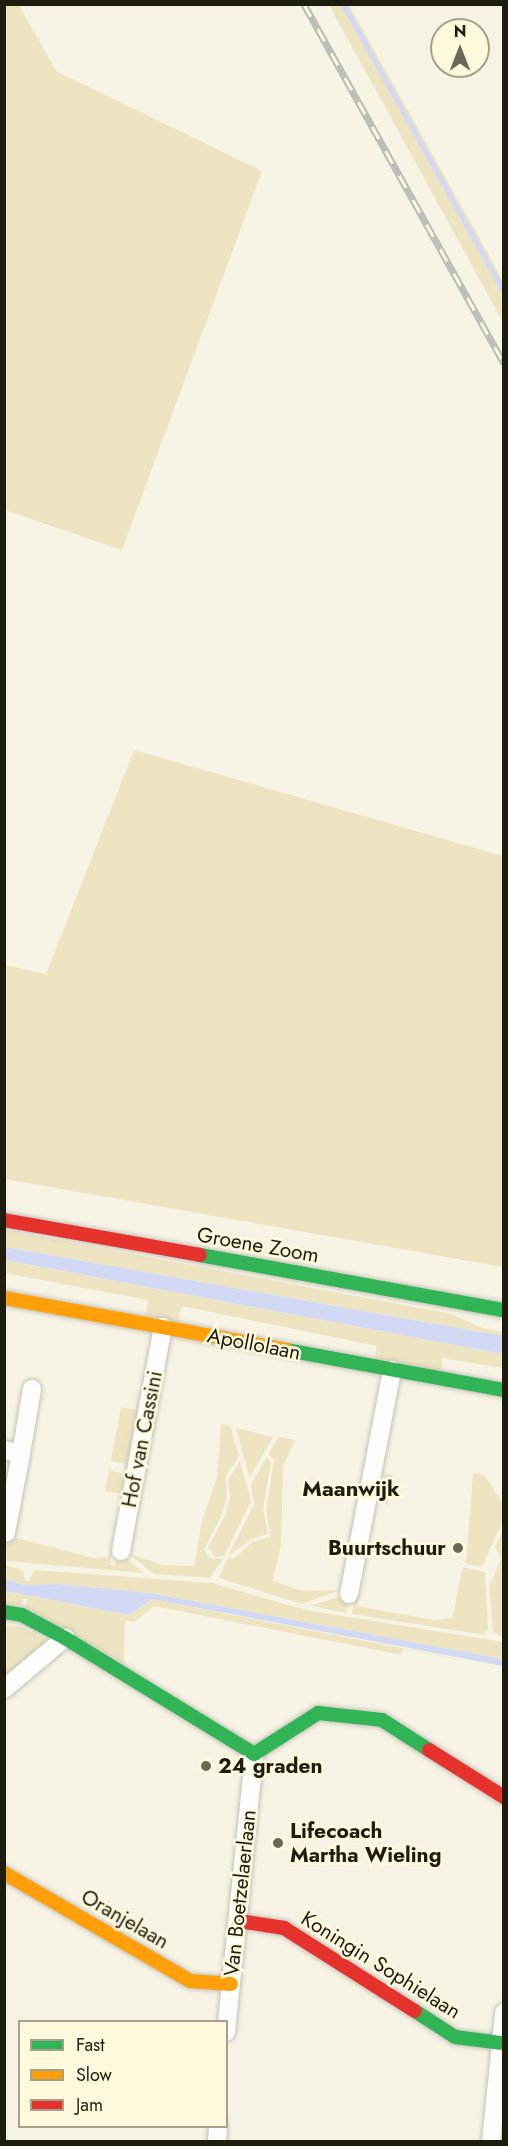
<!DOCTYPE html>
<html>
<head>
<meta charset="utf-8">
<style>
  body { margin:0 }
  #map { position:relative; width:508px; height:2146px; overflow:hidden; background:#f6f3e5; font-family:Jost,sans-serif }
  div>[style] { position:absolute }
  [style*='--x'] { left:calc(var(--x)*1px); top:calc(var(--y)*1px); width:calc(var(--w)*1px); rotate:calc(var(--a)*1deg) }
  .green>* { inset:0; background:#ece4c0 }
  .water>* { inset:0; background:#d2d8f3 }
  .stream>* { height:5px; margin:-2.5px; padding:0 2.5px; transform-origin:2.5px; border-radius:2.5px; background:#d2d8f3 }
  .roads { filter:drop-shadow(0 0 2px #c4c2b5) drop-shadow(0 0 2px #c4c2b5) }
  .street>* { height:18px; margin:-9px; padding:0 9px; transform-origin:9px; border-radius:9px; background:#fefdfb }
  .fast>* { height:14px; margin:-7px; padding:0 7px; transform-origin:7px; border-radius:7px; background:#30b455 }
  .slow>* { height:14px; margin:-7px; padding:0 7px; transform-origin:7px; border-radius:7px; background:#ff9f0a }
  .jam>* { height:14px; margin:-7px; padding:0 7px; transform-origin:7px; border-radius:7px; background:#e5322d }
  .rail>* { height:7px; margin-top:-3.5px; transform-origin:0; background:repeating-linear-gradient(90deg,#fef8dd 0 14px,#babab6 0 28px); box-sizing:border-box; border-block:2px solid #babab6 }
  .dots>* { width:16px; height:16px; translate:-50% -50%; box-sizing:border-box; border:3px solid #fef8dd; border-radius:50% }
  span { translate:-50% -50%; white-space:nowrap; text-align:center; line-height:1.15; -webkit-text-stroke:5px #fef8dd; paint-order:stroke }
  .street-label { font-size:21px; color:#1f1c10 }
  .poi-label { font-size:21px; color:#1f1c10; font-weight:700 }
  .right { translate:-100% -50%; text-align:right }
  .left { translate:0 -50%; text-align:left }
  .neighbourhood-label { font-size:22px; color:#1f1c10; font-weight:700 }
  .frame { position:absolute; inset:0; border:6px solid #1f1c10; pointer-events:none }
  .legend { position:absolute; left:18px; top:2020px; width:210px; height:108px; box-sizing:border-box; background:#fef8dd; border:2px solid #a5a08b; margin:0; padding:8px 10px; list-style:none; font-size:18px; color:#1f1c10 }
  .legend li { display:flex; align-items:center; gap:12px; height:30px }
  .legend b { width:30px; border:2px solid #a5a08b }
  .north { position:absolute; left:430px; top:18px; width:60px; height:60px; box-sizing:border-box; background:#fef8dd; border:2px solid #a5a08b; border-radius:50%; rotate:0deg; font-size:16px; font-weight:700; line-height:24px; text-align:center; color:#1f1c10 }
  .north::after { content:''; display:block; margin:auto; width:21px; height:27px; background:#6a675b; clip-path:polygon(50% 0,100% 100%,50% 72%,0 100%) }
</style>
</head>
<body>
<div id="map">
  <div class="green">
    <div style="clip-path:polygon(19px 5px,56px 71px,262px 171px,122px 550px,5px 510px,4px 5px)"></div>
    <div style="clip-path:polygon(329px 5px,349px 5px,489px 255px,503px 282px,503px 322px)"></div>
    <div style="clip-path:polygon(134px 750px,503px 856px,503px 1267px,5px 1179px,5px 965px,46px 974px)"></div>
    <div style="clip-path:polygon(4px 1230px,451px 1314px,483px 1328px,503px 1332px,503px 1336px,5px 1247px)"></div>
    <div style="clip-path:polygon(4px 1260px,503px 1354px,503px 1368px,443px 1358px,439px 1377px,374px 1365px,377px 1346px,182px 1306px,177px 1325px,145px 1319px,148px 1300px,5px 1273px)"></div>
    <div style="clip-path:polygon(121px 1407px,137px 1410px,127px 1464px,111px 1461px)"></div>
    <div style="clip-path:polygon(221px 1424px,230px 1426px,239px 1456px,226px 1476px,227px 1497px,221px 1517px,204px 1549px,209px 1558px,223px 1559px,210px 1578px,154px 1574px,126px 1552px,162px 1565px,194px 1566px,202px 1521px,217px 1477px)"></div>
    <div style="clip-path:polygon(236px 1428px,273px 1437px,250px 1477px,249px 1476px)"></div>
    <div style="clip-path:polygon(279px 1437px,295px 1440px,283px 1466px,281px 1545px,273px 1581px,302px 1591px,340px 1590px,302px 1604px,219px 1578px,227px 1559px,236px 1557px,252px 1542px,271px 1537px,266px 1512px,274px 1460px,268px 1454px)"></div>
    <div style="clip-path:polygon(267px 1457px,271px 1461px,263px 1509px,268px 1534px,251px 1539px,228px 1556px,254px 1504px,251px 1484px)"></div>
    <div style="clip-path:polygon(240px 1461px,251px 1501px,224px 1556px,215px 1557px,208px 1547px,225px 1516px,230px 1496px,228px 1481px)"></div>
    <div style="clip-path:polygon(109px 1470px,124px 1474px,122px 1494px,105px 1491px)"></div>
    <div style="clip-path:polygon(385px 1473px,394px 1475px,388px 1505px,382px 1502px)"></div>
    <div style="clip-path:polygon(473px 1473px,484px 1475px,503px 1504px,503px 1521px,482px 1567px,466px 1564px)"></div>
    <div style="clip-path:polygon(503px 1530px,504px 1638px,503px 1638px,493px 1632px,489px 1586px,501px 1559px,495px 1547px)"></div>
    <div style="clip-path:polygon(4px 1535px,94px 1558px,108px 1557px,112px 1550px,110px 1565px,115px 1566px,118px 1551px,144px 1573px,5px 1561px)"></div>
    <div style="clip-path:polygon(4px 1565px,23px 1570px,25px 1581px,29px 1581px,34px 1570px,212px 1583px,306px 1610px,503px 1642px,503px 1659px,150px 1593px,59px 1584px,25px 1585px,5px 1579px)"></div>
    <div style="clip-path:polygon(462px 1567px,485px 1572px,488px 1630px,484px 1635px,352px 1614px,355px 1594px,359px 1595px,357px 1606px,434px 1620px,453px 1618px)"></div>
    <div style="clip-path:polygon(4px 1591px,129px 1615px,152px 1599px,503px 1668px,403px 1649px,402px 1655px,154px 1606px,134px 1622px,125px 1620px,124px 1664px,26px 1607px,27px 1599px,23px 1599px,22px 1606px,5px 1603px)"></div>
    <div style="clip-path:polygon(350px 1594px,346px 1613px,312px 1606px,312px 1605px)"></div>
    <div style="clip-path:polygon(5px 1625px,22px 1627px,48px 1641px,5px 1686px)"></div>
  </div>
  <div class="water">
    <div style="clip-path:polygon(5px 1247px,503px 1336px,503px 1354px,5px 1260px)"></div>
    <div style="clip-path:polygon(4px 1579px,25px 1585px,59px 1584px,150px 1593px,503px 1659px,503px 1666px,152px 1599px,129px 1615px,5px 1591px)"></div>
  </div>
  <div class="stream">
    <div style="--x:343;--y:4;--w:330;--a:60.8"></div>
  </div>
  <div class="roads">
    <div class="street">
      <div style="--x:4;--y:1450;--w:17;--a:13"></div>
      <div style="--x:21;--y:1454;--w:80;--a:100.8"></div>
      <div style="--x:21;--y:1454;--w:66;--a:-80.4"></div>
      <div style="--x:121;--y:1551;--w:228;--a:-79.4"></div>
      <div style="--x:349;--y:1594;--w:228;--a:-79.1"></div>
      <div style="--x:4;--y:1689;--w:80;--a:-39.9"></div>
      <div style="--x:226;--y:2032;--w:279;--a:-84.2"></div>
      <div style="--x:217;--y:2142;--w:16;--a:-86"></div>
      <div style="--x:491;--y:2142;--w:130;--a:-84.2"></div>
    </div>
    <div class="fast">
      <div style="--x:200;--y:1255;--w:309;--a:10.3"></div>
      <div style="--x:286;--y:1350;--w:222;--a:10.4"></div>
      <div style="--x:4;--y:1612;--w:18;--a:9"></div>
      <div style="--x:22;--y:1615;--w:49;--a:28.1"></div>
      <div style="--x:65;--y:1638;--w:222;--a:31.5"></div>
      <div style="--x:254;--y:1754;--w:76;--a:-32.6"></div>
      <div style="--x:318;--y:1713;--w:64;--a:6.2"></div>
      <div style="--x:382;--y:1720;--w:56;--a:32.6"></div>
      <div style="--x:415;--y:2011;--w:48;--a:33"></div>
      <div style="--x:455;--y:2037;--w:46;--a:7.4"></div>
    </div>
    <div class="slow">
      <div style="--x:4;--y:1298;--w:287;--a:10.4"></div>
      <div style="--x:4;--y:1873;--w:215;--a:30.1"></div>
      <div style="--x:190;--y:1981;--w:41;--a:4.2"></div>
    </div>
    <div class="jam">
      <div style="--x:4;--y:1220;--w:199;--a:10.1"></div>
      <div style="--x:429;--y:1750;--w:89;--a:32.1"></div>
      <div style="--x:239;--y:1921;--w:46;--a:8.8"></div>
      <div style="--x:284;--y:1928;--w:155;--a:32.4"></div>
    </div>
  </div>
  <div class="rail">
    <div style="--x:304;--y:4;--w:411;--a:60.9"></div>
  </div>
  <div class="dots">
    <div style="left:458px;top:1548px;background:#6a675b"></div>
    <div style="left:206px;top:1766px;background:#6a675b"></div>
    <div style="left:278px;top:1843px;background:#6a675b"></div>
  </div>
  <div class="street-label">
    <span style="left:258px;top:1245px;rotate:10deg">Groene Zoom</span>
    <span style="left:254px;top:1344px;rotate:11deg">Apollolaan</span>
    <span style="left:142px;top:1439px;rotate:-79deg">Hof van Cassini</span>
    <span style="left:240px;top:1893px;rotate:-84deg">Van Boetzelaerlaan</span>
    <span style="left:125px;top:1919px;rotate:30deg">Oranjelaan</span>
    <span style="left:381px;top:1965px;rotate:32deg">Koningin Sophielaan</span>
  </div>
  <div class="poi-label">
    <span class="right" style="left:446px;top:1548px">Buurtschuur</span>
    <span class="left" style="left:218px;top:1766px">24 graden</span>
    <span class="left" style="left:290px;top:1843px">Lifecoach<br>Martha Wieling</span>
  </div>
  <div class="neighbourhood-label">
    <span style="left:351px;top:1489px">Maanwijk</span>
  </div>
  <div class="frame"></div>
  <ul class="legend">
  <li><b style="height:8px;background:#30b455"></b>Fast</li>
  <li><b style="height:8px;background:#ff9f0a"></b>Slow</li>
  <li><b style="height:8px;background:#e5322d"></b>Jam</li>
  </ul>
  <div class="north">N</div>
</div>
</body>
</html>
